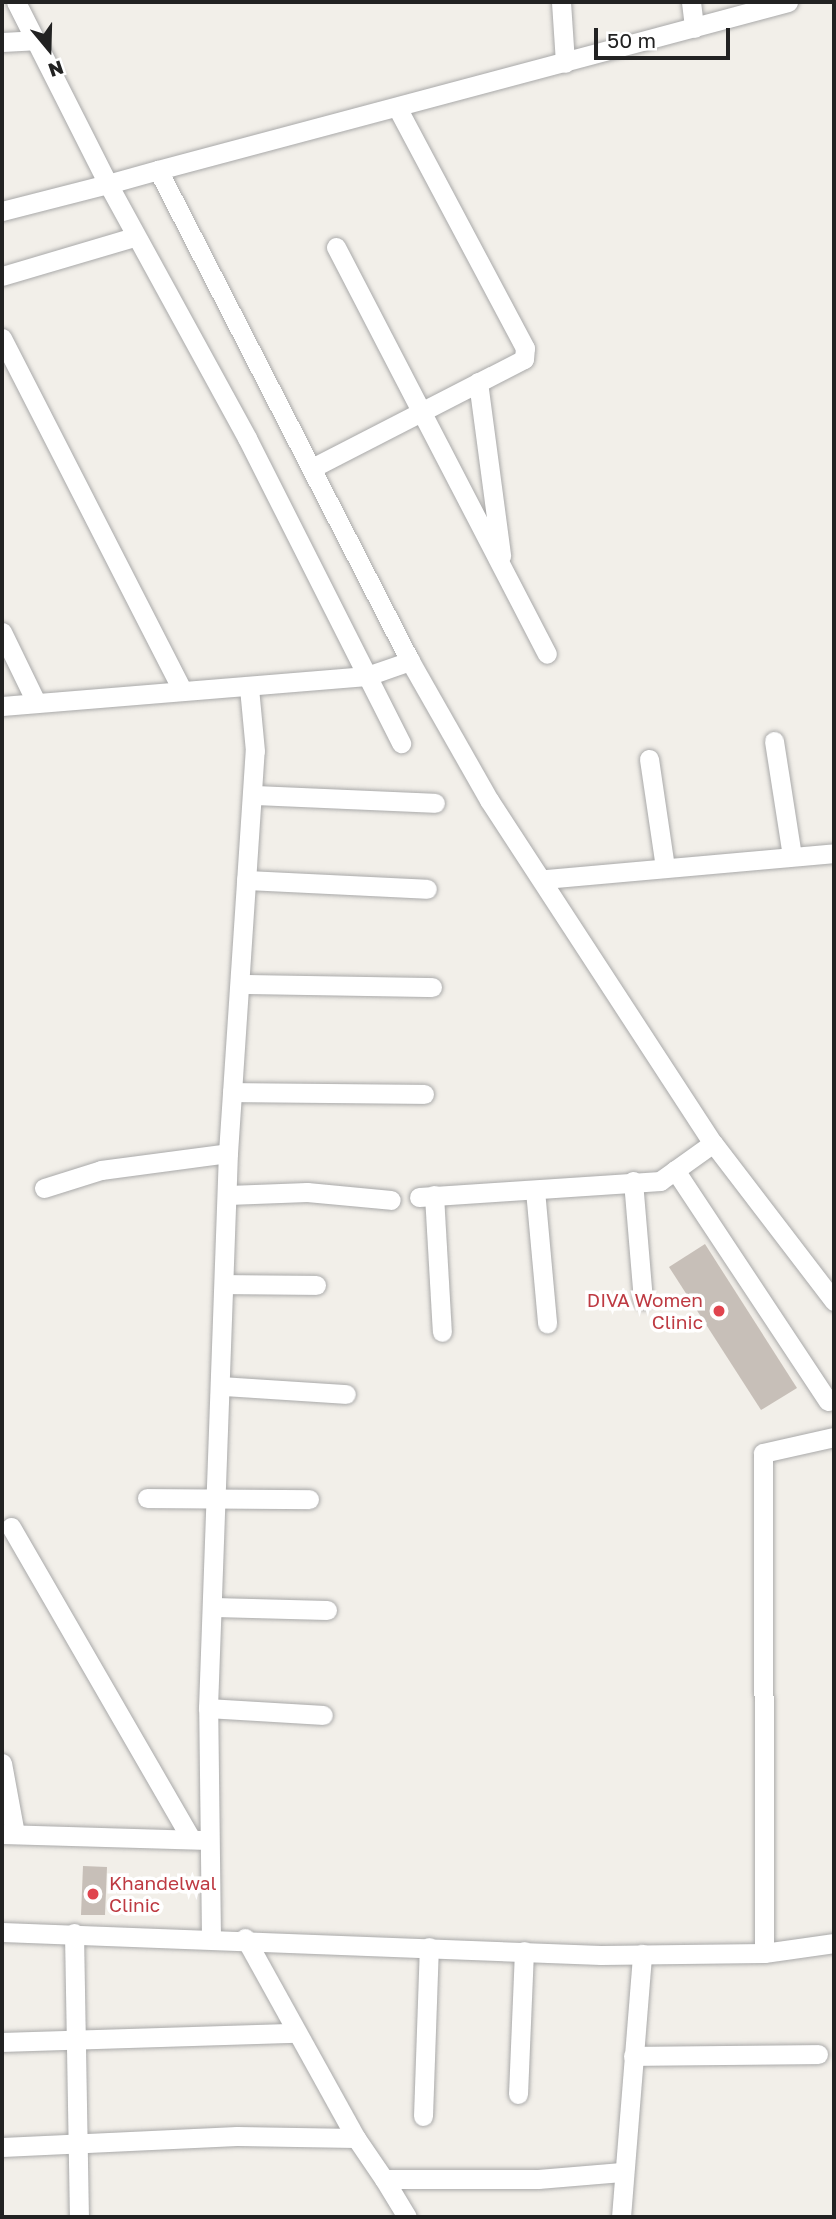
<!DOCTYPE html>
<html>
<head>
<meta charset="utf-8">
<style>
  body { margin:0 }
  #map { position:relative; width:836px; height:2219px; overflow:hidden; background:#f2efe9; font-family:"Golos Text",sans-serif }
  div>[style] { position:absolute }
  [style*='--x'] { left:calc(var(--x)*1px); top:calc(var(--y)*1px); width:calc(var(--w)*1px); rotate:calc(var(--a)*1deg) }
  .building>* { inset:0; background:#c7bfb8 }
  .roads { filter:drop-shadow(0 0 2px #a9a9a9) drop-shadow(0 0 2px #a9a9a9) }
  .minor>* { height:19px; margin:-9.5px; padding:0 9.5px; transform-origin:9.5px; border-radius:9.5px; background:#fff }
  .dots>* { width:19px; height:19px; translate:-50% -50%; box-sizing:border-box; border:4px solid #fff; border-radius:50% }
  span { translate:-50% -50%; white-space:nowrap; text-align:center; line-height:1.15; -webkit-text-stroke:7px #fff; paint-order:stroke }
  .health-label { font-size:19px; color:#be3a42 }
  .right { translate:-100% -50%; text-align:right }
  .left { translate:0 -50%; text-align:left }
  .frame { position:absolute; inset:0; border:4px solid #222; pointer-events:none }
  .north { position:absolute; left:14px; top:14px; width:70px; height:70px; -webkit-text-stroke:5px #fff; paint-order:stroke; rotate:161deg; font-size:19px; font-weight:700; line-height:28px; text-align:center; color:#222 }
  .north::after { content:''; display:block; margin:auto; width:24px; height:32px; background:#222; clip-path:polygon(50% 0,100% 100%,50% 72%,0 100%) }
  .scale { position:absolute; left:594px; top:28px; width:136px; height:32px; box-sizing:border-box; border:4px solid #222; border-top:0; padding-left:9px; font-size:21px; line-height:24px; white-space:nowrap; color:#222; -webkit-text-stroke:5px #fff; paint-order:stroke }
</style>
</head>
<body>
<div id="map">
  <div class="building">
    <div style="clip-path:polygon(705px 1244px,797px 1388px,761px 1410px,669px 1267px)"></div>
    <div style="clip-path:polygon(83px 1866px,107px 1867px,105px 1915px,81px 1915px)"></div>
  </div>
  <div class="roads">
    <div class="minor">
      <div style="--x:561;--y:2;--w:61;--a:86.2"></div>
      <div style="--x:691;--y:2;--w:26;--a:83"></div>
      <div style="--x:788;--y:2;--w:652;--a:165.07"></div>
      <div style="--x:158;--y:170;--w:552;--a:62.83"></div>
      <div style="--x:410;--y:661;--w:160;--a:60.4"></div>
      <div style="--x:489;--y:800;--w:410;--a:56.9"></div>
      <div style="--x:713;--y:1143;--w:199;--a:52.6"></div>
      <div style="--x:2;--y:42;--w:33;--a:-3"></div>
      <div style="--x:158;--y:170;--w:52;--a:164.4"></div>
      <div style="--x:108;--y:184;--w:290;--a:61.3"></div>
      <div style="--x:247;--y:438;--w:342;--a:63.2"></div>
      <div style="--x:2;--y:211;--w:109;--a:-14.3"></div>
      <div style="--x:108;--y:184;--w:204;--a:-116.8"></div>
      <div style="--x:336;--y:247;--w:458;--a:62.6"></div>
      <div style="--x:2;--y:276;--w:138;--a:-16.5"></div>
      <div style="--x:2;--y:338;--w:395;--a:62.9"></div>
      <div style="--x:478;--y:382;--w:175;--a:82.4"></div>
      <div style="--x:314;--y:467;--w:236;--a:-27.2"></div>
      <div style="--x:524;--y:359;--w:11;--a:-85"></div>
      <div style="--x:525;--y:348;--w:271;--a:-118"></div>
      <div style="--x:2;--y:632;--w:78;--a:64.1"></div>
      <div style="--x:2;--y:706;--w:366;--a:-4.7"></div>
      <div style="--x:367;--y:676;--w:46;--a:-19.2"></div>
      <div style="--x:774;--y:741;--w:116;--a:81.1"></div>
      <div style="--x:649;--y:759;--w:109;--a:81.6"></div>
      <div style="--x:253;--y:795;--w:182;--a:2.5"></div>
      <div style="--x:545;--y:879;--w:290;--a:-5.1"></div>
      <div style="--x:246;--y:880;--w:181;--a:2.8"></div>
      <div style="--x:241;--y:984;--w:191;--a:0.9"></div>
      <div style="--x:232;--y:1092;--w:192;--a:0.6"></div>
      <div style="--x:675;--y:1170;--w:277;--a:56.5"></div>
      <div style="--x:633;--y:1181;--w:119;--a:85.2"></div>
      <div style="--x:44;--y:1188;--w:60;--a:-17.5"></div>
      <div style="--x:101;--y:1170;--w:128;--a:-7.6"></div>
      <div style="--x:535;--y:1190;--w:134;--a:84.8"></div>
      <div style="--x:228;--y:1195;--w:79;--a:-2.2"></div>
      <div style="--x:307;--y:1192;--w:84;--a:5.4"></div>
      <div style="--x:434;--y:1195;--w:137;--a:86.7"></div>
      <div style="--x:419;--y:1197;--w:242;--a:-3.8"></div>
      <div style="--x:660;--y:1181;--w:65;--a:-35.6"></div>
      <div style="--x:224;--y:1284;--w:92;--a:0.6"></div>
      <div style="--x:222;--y:1386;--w:124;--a:3.7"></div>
      <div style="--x:147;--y:1498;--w:162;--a:0.4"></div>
      <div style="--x:11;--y:1527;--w:360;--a:60"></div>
      <div style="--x:214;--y:1607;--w:113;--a:1.5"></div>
      <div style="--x:208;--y:1708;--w:115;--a:3.5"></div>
      <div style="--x:2;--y:1763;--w:72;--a:79.6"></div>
      <div style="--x:2;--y:1834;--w:198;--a:1.7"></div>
      <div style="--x:2;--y:1932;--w:599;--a:2.2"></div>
      <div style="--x:601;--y:1955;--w:163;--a:-0.7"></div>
      <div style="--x:764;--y:1953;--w:71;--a:-8.1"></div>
      <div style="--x:74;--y:1933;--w:284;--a:89"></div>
      <div style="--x:211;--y:1938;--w:230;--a:-90.7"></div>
      <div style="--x:208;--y:1708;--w:555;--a:-87.94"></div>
      <div style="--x:228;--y:1153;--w:403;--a:-86.2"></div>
      <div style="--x:255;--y:751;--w:63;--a:-95.4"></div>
      <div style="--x:245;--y:1938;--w:229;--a:61"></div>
      <div style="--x:764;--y:1953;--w:500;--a:-90.11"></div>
      <div style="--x:763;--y:1453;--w:73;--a:-12.7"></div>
      <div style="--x:2;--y:2042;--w:293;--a:-1.8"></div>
      <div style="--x:633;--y:2056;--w:185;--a:-0.6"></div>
      <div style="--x:518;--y:2094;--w:143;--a:-87.6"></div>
      <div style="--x:423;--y:2116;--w:169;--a:-88"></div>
      <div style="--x:2;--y:2147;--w:235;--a:-2.7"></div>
      <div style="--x:237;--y:2136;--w:119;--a:1"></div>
      <div style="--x:356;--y:2138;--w:50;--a:55.7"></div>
      <div style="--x:384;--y:2179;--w:154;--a:0"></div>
      <div style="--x:538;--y:2179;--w:84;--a:-4.8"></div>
      <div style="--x:384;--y:2179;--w:44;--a:58.8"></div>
      <div style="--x:621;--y:2217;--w:264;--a:-85.4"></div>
    </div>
  </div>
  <div class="dots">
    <div style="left:719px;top:1311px;background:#e0444e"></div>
    <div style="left:93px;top:1894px;background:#e0444e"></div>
  </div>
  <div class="health-label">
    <span class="right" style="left:703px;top:1311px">DIVA Women<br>Clinic</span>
    <span class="left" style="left:109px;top:1894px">Khandelwal<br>Clinic</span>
  </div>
  <div class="frame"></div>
  <div class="north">N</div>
  <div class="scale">50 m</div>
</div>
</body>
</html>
